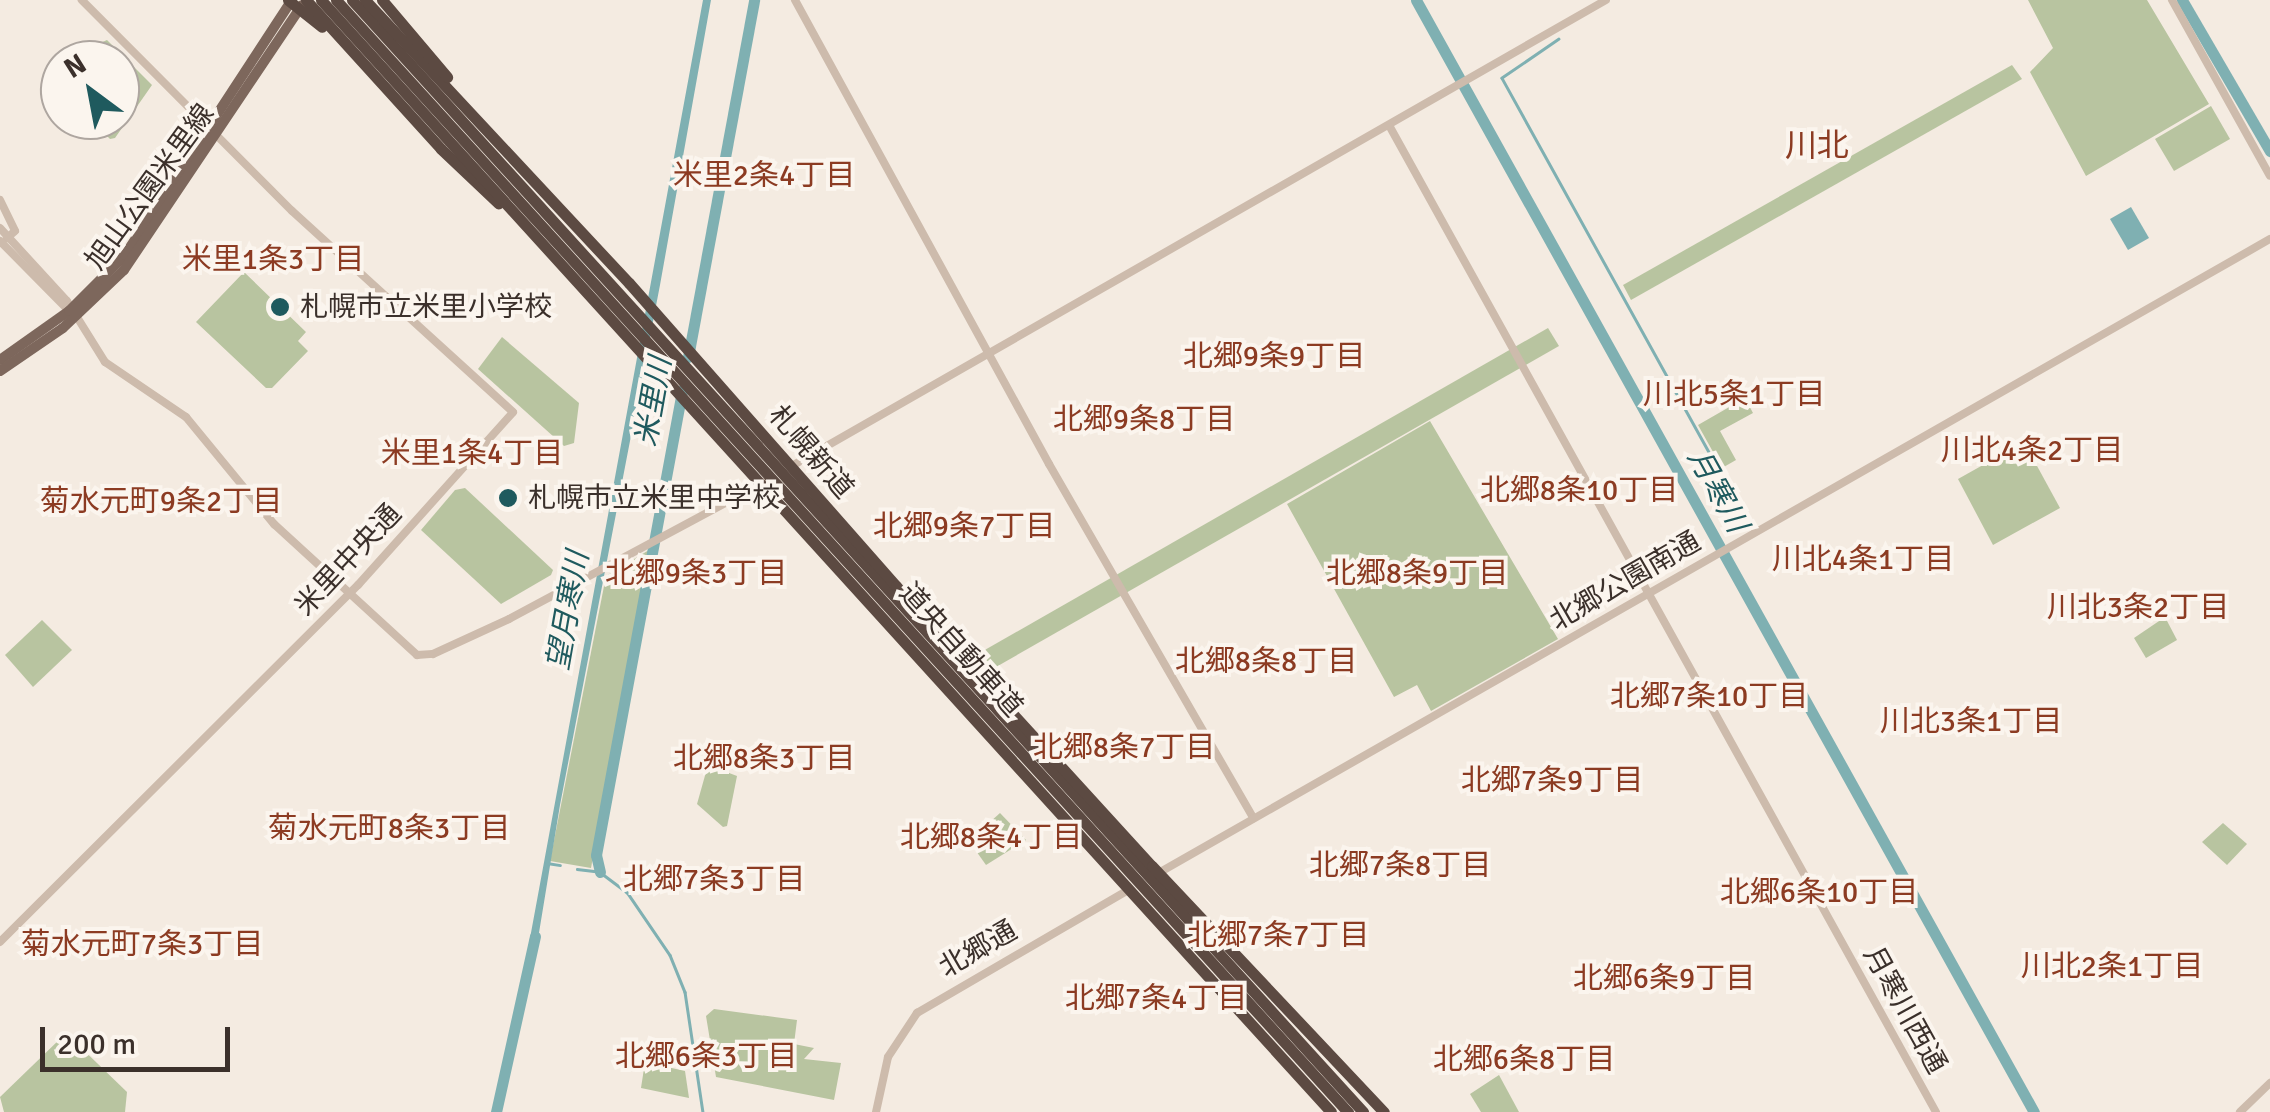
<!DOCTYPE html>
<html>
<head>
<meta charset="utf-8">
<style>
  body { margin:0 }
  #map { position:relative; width:2270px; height:1112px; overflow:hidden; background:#f4ebe1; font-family:Signika,"Noto Sans JP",sans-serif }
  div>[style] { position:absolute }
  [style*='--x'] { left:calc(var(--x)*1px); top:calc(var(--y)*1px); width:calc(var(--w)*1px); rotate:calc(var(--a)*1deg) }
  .green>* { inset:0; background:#b8c4a0 }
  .water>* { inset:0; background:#7fb0b2 }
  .stream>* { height:2.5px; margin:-1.25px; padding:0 1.25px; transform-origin:1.25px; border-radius:1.25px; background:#7fb0b2 }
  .river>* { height:11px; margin:-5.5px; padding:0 5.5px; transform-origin:5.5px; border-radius:5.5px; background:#7fb0b2 }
  .minor>* { height:8px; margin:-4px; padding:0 4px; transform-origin:4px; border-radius:4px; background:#cdbbac }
  .major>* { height:10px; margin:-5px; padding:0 5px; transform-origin:5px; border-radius:5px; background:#7d675c }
  .highway>* { height:11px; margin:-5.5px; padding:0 5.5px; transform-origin:5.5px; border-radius:5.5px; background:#5c4a42 }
  .dots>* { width:28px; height:28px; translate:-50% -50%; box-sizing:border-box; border:5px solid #fbf5ee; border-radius:50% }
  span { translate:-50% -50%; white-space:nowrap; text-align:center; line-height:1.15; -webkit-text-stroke:8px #fbf5ee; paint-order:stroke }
  .street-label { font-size:28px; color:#3b302b }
  .poi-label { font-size:28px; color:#3b302b }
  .left { translate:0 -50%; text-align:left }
  .neighbourhood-label { font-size:30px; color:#8c3b22 }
  .water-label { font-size:30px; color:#1f5a5e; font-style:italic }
  .quarter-label { font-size:32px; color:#8c3b22 }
  .north { position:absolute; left:40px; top:40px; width:100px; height:100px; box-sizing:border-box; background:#fbf5ee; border:2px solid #aea6a0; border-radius:50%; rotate:328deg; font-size:28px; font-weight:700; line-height:40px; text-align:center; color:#3b302b }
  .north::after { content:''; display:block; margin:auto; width:35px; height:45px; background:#1f5a5e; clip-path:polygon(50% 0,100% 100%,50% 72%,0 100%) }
  .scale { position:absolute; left:40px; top:1027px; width:190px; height:45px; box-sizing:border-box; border:5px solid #3b302b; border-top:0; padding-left:12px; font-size:30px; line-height:35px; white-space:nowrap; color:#3b302b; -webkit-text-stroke:8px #fbf5ee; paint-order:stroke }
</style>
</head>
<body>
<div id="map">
  <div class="green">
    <div style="clip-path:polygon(2028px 0,2147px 0,2209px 104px,2086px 176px,2030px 72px,2053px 48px)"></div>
    <div style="clip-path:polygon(107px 40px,152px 85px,115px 138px,110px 139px,91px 120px,120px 120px,120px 60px,68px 57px)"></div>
    <div style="clip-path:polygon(2012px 65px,2022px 79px,1631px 300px,1623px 285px)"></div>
    <div style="clip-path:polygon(2211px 106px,2230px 139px,2174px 171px,2155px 139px)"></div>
    <div style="clip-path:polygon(244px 272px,306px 332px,298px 341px,308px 351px,272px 388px,266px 388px,196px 322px)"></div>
    <div style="clip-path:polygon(1548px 328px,1559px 346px,982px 675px,969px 659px)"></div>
    <div style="clip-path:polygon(502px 337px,579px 403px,574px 443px,564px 446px,478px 369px)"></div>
    <div style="clip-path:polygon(1745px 398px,1753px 413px,1720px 431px,1736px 460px,1722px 468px,1698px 425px)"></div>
    <div style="clip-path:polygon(1430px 421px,1558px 639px,1431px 711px,1417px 685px,1394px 697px,1287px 504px)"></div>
    <div style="clip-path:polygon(2024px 442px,2060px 508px,1993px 545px,1958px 479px)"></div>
    <div style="clip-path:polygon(465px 488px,553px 570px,551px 575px,501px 604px,421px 530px,455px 490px)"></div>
    <div style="clip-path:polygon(649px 550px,591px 868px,550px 861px,606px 576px)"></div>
    <div style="clip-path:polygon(2165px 617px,2177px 640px,2146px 658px,2134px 638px)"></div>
    <div style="clip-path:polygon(42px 620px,72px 650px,33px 687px,5px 655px)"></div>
    <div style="clip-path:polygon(708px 765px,737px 776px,727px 826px,723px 827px,697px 804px)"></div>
    <div style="clip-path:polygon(1000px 813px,1026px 840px,986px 865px,969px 841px)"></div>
    <div style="clip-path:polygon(2223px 823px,2247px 844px,2227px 865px,2202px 842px)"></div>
    <div style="clip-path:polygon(714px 1009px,797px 1020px,794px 1044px,814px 1048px,804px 1059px,841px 1063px,834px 1100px,716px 1077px,706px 1016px)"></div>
    <div style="clip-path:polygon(69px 1036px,127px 1092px,125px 1112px,4px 1112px,0 1097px,62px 1037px)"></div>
    <div style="clip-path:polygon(645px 1062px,685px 1071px,689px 1098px,641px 1088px)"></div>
    <div style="clip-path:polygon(1499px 1075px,1519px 1112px,1481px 1112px,1470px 1094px)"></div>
  </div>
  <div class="water">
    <div style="clip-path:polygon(703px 0,711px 0,660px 285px,560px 805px,536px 951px,528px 949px)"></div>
    <div style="clip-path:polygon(2131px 207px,2149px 238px,2128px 250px,2110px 219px)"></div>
  </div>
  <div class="stream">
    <div style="--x:1559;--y:39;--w:69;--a:145.6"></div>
    <div style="--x:1502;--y:78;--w:504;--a:61.04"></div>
    <div style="--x:547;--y:863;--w:13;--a:9"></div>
    <div style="--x:577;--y:869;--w:23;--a:7"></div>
    <div style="--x:600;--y:872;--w:34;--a:37"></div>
    <div style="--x:627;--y:892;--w:76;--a:55.7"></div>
    <div style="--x:670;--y:955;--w:40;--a:68"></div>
    <div style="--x:685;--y:992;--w:121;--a:81.5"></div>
  </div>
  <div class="river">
    <div style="--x:1416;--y:0;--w:1272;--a:60.94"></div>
    <div style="--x:2182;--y:0;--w:175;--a:59.8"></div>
    <div style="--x:688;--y:357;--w:363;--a:-79.5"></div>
    <div style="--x:600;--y:872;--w:17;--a:-103"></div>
    <div style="--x:596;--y:855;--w:473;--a:-79.5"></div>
    <div style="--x:496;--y:1112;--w:180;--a:-77.5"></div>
  </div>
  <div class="minor">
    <div style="--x:795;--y:0;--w:529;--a:61.3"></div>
    <div style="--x:1049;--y:464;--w:409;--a:60"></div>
    <div style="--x:2172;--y:0;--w:201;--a:60.9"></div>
    <div style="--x:1390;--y:127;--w:1126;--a:61"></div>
    <div style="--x:0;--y:200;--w:34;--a:64"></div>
    <div style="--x:15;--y:231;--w:11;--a:139"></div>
    <div style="--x:0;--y:228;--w:99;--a:47.5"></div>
    <div style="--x:67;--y:301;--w:72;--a:58.1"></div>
    <div style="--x:105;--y:362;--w:98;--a:34.2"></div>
    <div style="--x:186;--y:417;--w:139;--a:50.6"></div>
    <div style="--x:274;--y:524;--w:194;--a:42.5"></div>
    <div style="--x:417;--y:655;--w:16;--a:-4"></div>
    <div style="--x:433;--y:654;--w:84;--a:-24.7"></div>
    <div style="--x:509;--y:619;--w:290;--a:-28.2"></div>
    <div style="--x:0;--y:241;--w:98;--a:45.4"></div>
    <div style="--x:790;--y:467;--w:940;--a:-29.78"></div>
    <div style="--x:1155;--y:875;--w:1284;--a:-29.7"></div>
    <div style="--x:0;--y:942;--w:506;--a:-44.92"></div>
    <div style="--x:358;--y:585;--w:232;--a:-48.1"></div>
    <div style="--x:513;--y:412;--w:299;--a:-137.7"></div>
    <div style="--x:292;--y:211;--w:298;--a:-134.9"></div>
    <div style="--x:876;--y:1112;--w:56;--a:-77.7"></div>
    <div style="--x:888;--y:1057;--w:53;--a:-56.6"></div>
    <div style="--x:917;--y:1013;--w:246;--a:-30.2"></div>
    <div style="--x:2240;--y:1112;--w:42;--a:-44"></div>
  </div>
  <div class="major">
    <div style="--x:0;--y:360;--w:85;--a:-35.4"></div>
    <div style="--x:69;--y:311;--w:79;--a:-45"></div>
    <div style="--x:125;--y:255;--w:305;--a:-56.8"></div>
    <div style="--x:0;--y:371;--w:76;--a:-34.3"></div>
    <div style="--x:63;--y:328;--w:84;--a:-43.6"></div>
    <div style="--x:124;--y:270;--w:319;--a:-56.1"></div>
  </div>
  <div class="highway">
    <div style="--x:288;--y:0;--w:43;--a:38.5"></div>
    <div style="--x:306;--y:0;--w:201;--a:47.8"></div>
    <div style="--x:441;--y:149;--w:79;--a:43.5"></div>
    <div style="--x:321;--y:0;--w:1502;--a:47.75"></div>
    <div style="--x:336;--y:0;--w:1504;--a:47.7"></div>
    <div style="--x:352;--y:0;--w:1503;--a:47.72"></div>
    <div style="--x:365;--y:0;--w:387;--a:47"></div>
    <div style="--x:629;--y:283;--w:404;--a:48.6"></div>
    <div style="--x:896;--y:586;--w:379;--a:47.6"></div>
    <div style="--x:1152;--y:866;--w:338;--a:46.7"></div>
    <div style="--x:382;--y:0;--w:101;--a:49.8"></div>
  </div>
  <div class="dots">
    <div style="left:280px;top:307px;background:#1f5a5e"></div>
    <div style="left:508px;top:498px;background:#1f5a5e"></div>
  </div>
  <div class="street-label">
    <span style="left:150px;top:187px;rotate:-54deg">旭山公園米里線</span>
    <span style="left:811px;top:452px;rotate:49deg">札幌新道</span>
    <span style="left:348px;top:560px;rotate:-47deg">米里中央通</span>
    <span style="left:1625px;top:581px;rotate:-30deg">北郷公園南通</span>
    <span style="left:961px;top:650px;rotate:48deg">道央自動車道</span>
    <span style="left:978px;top:949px;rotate:-30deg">北郷通</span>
    <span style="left:1905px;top:1010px;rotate:61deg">月寒川西通</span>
  </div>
  <div class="poi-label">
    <span class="left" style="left:300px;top:307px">札幌市立米里小学校</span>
    <span class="left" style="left:528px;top:498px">札幌市立米里中学校</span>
  </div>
  <div class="neighbourhood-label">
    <span style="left:764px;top:176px">米里2条4丁目</span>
    <span style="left:273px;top:260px">米里1条3丁目</span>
    <span style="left:1274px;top:357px">北郷9条9丁目</span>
    <span style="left:1734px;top:395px">川北5条1丁目</span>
    <span style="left:1144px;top:420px">北郷9条8丁目</span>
    <span style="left:2032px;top:451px">川北4条2丁目</span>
    <span style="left:472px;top:454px">米里1条4丁目</span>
    <span style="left:1579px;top:491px">北郷8条10丁目</span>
    <span style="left:161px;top:502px">菊水元町9条2丁目</span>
    <span style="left:964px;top:527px">北郷9条7丁目</span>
    <span style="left:1863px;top:560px">川北4条1丁目</span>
    <span style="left:696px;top:574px">北郷9条3丁目</span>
    <span style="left:1417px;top:574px">北郷8条9丁目</span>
    <span style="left:2138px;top:608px">川北3条2丁目</span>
    <span style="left:1266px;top:662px">北郷8条8丁目</span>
    <span style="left:1709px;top:697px">北郷7条10丁目</span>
    <span style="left:1971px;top:722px">川北3条1丁目</span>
    <span style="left:1124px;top:748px">北郷8条7丁目</span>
    <span style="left:764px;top:759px">北郷8条3丁目</span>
    <span style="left:1552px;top:781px">北郷7条9丁目</span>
    <span style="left:389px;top:829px">菊水元町8条3丁目</span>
    <span style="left:991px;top:838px">北郷8条4丁目</span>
    <span style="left:1400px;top:866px">北郷7条8丁目</span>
    <span style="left:714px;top:880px">北郷7条3丁目</span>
    <span style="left:1819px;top:893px">北郷6条10丁目</span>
    <span style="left:1278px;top:936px">北郷7条7丁目</span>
    <span style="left:142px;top:945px">菊水元町7条3丁目</span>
    <span style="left:2112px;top:967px">川北2条1丁目</span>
    <span style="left:1664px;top:979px">北郷6条9丁目</span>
    <span style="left:1156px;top:999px">北郷7条4丁目</span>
    <span style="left:706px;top:1057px">北郷6条3丁目</span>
    <span style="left:1524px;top:1060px">北郷6条8丁目</span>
  </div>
  <div class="water-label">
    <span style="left:654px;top:402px;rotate:-80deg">米里川</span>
    <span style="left:1717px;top:491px;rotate:61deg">月寒川</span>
    <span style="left:569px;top:611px;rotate:-80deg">望月寒川</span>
  </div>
  <div class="quarter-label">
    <span style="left:1817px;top:146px">川北</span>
  </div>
  <div class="north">N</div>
  <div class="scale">200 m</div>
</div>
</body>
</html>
